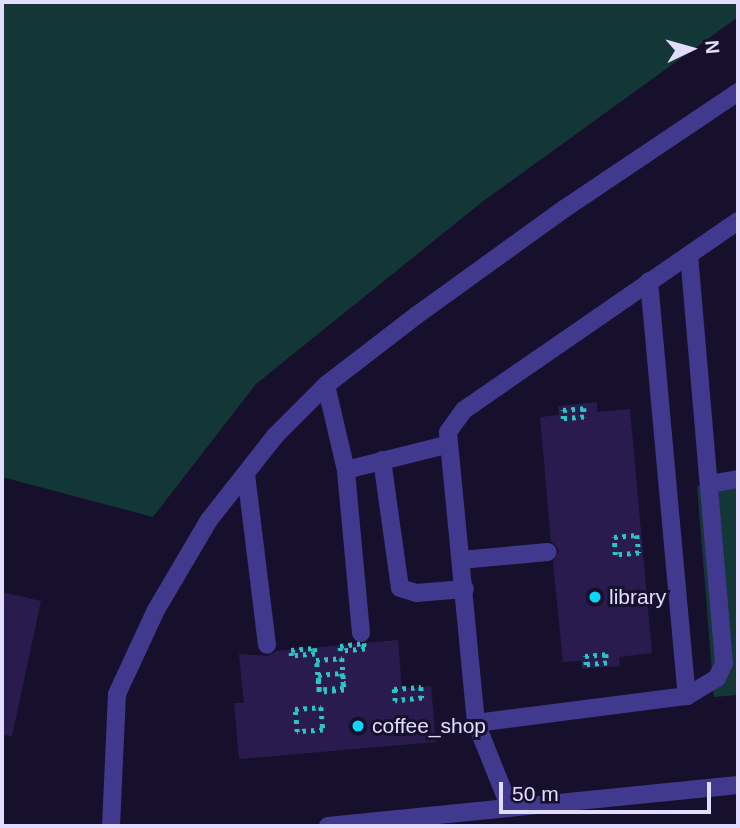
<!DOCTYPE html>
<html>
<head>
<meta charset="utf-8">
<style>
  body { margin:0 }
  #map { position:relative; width:740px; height:828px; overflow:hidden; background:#17102c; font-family:Arial,sans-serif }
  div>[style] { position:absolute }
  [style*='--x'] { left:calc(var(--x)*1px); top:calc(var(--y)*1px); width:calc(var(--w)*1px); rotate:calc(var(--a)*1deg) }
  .green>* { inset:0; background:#133637 }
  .building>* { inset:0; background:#291b4e }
  .path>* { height:4.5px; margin-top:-2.25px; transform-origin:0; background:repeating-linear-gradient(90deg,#2bc4c3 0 3.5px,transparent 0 8.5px) }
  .minor>* { height:18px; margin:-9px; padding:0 9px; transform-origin:9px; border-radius:9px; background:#41398d }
  .dots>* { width:19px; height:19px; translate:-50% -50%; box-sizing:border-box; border:4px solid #17102c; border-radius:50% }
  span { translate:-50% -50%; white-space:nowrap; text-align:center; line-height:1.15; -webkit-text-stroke:6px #17102c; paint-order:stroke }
  .poi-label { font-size:21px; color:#e2dcff }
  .left { translate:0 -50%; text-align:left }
  .frame { position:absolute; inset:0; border:4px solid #e2dcff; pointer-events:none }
  .north { position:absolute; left:656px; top:14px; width:70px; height:70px; -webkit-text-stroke:5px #17102c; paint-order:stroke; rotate:85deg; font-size:19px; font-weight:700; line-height:28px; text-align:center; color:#e2dcff }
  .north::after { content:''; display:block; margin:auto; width:24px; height:32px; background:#e2dcff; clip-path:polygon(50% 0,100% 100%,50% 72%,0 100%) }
  .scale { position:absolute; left:499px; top:782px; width:212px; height:32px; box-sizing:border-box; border:4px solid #e2dcff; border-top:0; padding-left:9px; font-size:21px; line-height:24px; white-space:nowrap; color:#e2dcff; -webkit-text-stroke:5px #17102c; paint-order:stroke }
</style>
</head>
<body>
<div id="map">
  <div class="green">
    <div style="clip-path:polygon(2px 2px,738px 2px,738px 17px,482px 202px,256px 384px,153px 517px,2px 477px)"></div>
    <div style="clip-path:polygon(738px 483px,738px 695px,714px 697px,697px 486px)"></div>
  </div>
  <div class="building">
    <div style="clip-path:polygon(597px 402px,597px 412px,630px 409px,652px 653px,619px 657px,620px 666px,582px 669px,581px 661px,563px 662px,553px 562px,559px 550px,551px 541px,540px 417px,559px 415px,558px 406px)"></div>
    <div style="clip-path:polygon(2px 592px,41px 601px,12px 736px,2px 735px)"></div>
    <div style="clip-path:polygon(398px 640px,402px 689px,431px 686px,436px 742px,239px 759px,234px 703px,244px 703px,239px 654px,268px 656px,276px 651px)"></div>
  </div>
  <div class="path">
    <div style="--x:584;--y:408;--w:9;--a:90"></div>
    <div style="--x:584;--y:417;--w:21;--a:175"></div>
    <div style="--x:563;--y:419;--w:9;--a:-90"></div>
    <div style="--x:563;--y:410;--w:21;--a:-5"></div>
    <div style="--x:637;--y:535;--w:18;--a:84"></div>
    <div style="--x:639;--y:553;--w:24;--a:175"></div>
    <div style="--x:615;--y:555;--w:18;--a:-93"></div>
    <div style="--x:614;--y:537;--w:23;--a:-5"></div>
    <div style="--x:364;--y:643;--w:6;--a:81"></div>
    <div style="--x:365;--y:649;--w:25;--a:175"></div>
    <div style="--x:340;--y:651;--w:5;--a:-90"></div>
    <div style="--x:340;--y:646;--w:24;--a:-7"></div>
    <div style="--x:315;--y:648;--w:6;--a:90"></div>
    <div style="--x:315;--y:654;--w:24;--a:175"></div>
    <div style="--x:291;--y:656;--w:6;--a:-90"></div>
    <div style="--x:291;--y:650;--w:24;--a:-5"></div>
    <div style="--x:606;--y:654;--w:9;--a:84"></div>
    <div style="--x:607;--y:663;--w:21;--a:175"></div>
    <div style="--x:586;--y:665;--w:9;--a:-96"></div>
    <div style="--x:585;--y:656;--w:21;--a:-5"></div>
    <div style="--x:342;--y:658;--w:32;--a:86"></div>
    <div style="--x:344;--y:690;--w:25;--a:175"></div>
    <div style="--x:319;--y:692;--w:32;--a:-95"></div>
    <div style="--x:316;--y:660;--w:26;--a:-4"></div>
    <div style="--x:342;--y:673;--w:15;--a:82"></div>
    <div style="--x:344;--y:688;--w:25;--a:175"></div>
    <div style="--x:319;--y:690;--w:15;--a:-94"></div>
    <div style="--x:318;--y:675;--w:24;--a:-5"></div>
    <div style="--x:421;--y:687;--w:11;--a:85"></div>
    <div style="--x:422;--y:698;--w:27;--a:174"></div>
    <div style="--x:395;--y:701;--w:12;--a:-95"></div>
    <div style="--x:394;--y:689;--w:27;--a:-4"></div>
    <div style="--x:321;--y:707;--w:23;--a:85"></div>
    <div style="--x:323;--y:730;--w:26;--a:176"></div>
    <div style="--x:297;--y:732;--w:23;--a:-95"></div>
    <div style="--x:295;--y:709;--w:26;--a:-4"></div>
  </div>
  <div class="minor">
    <div style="--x:649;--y:281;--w:417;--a:84.8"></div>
    <div style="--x:326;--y:385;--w:87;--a:76.8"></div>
    <div style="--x:382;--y:460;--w:129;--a:82"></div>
    <div style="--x:400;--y:588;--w:17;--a:17"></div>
    <div style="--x:416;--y:593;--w:49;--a:-4.7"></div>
    <div style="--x:246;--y:474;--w:172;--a:83"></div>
    <div style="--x:710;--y:484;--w:28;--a:-10"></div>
    <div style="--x:461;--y:560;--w:87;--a:-5.3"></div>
    <div style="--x:361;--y:633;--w:164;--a:-95.3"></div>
    <div style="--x:346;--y:470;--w:103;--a:-14"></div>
    <div style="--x:476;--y:723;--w:213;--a:-7.3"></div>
    <div style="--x:687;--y:696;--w:35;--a:-31"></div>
    <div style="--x:717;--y:678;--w:17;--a:-65"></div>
    <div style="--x:724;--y:663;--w:409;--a:-94.9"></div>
    <div style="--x:510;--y:808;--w:92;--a:-111.8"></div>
    <div style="--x:476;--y:723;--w:292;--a:-95.5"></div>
    <div style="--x:448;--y:432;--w:27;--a:-54"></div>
    <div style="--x:464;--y:410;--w:333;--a:-34.6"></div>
    <div style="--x:111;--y:826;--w:132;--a:-87.4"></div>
    <div style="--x:117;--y:694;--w:93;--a:-65.1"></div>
    <div style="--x:156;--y:610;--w:104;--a:-59.5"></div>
    <div style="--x:209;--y:520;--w:107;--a:-51.8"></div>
    <div style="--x:275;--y:436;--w:72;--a:-45"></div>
    <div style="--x:326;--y:385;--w:115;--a:-37.6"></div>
    <div style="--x:417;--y:315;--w:181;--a:-35.8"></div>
    <div style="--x:564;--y:209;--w:210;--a:-33.9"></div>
    <div style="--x:328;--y:826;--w:412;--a:-5.7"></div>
  </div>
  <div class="dots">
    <div style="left:595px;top:597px;background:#08d8ff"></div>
    <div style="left:358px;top:726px;background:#08d8ff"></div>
  </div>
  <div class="poi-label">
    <span class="left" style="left:609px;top:597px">library</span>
    <span class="left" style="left:372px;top:726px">coffee_shop</span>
  </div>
  <div class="frame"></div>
  <div class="north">N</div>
  <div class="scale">50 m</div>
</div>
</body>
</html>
